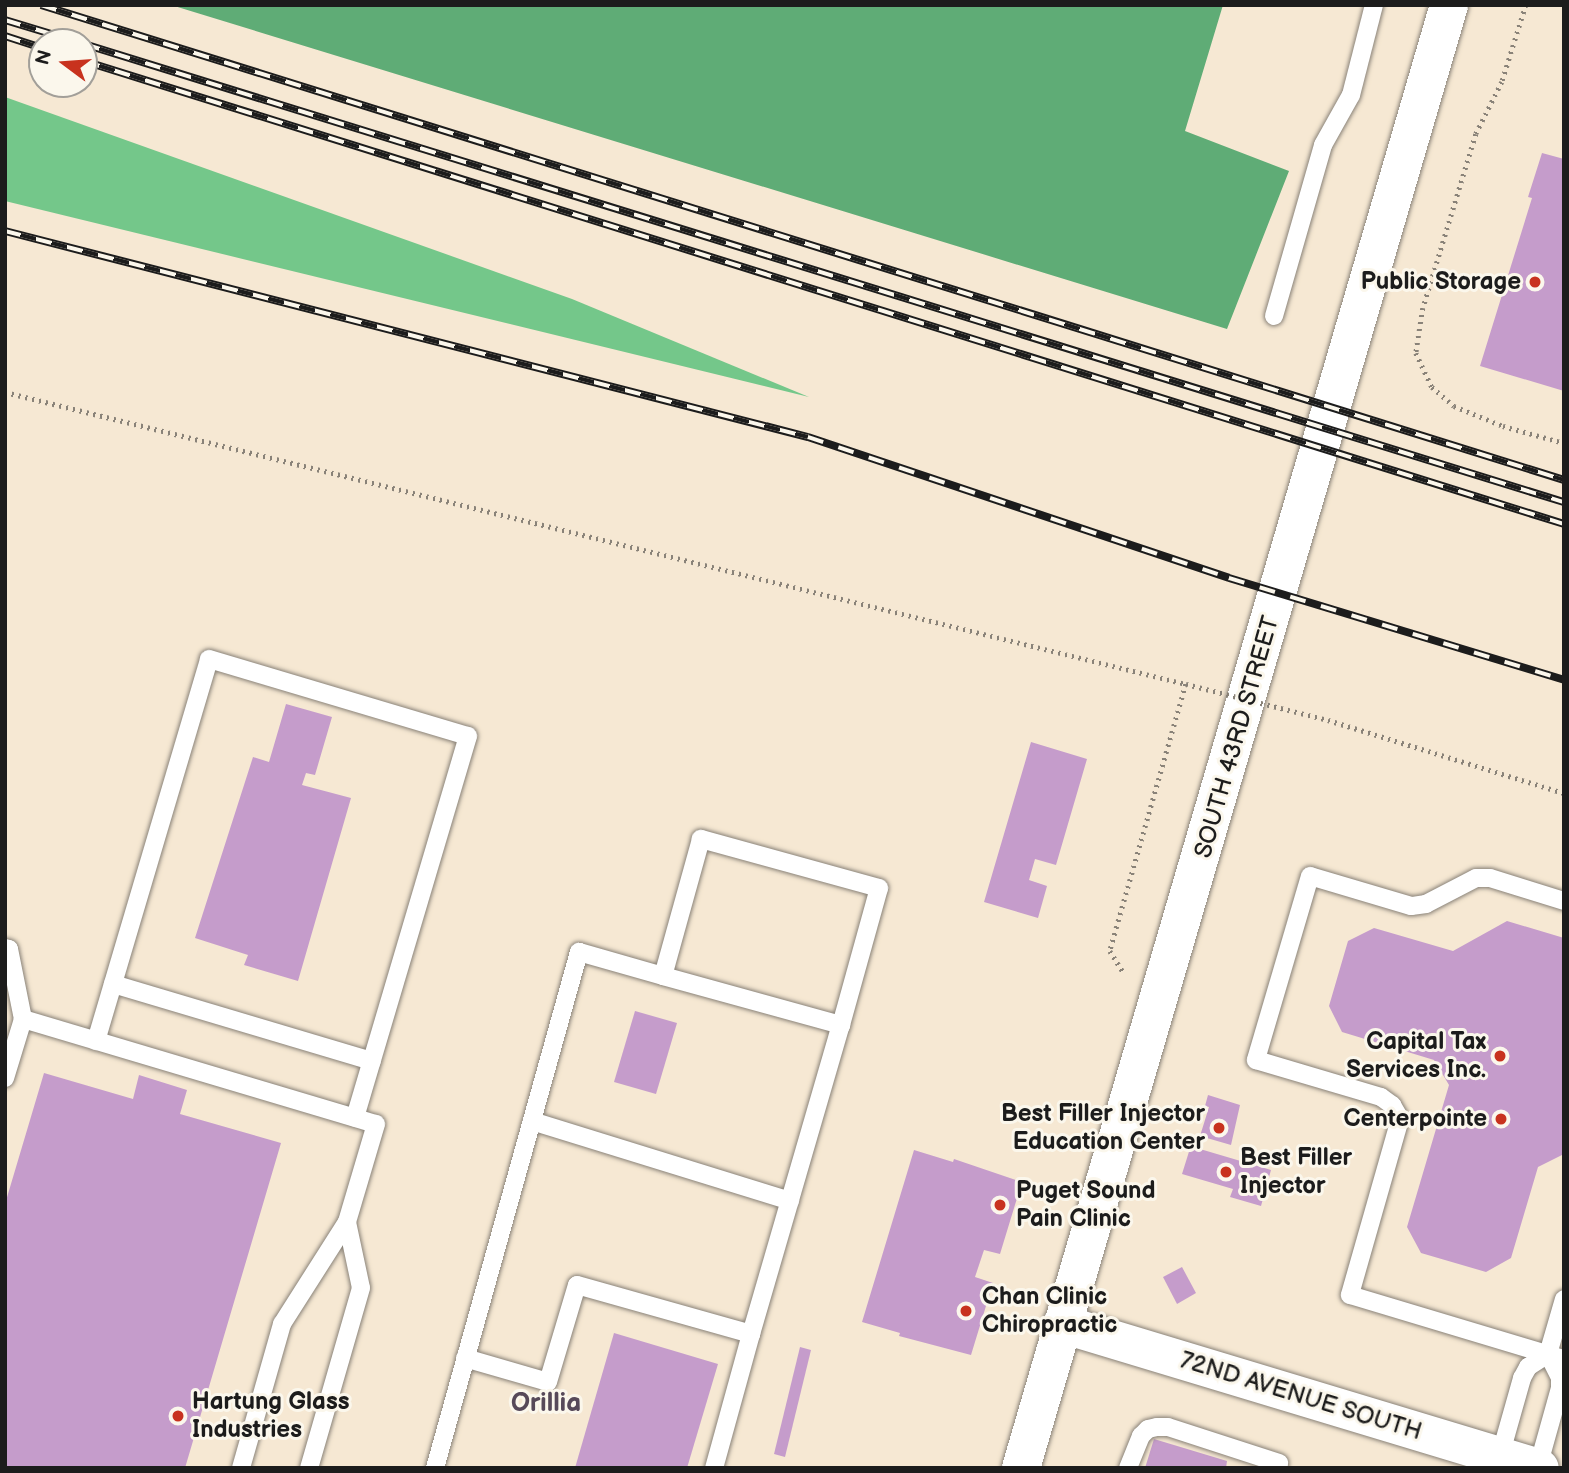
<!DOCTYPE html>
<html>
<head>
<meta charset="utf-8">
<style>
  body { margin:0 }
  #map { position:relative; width:1569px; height:1473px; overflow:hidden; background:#f6e8d3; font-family:"Balsamiq Sans",sans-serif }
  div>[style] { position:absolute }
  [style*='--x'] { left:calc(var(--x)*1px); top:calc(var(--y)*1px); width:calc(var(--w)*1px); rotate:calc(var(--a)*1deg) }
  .green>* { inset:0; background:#74c78a }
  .forest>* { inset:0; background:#5fac76 }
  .building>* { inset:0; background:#c59ccb }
  .path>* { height:4.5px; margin-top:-2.25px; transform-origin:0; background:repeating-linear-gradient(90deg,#898278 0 2px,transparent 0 7px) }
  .roads { filter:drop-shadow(0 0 2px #898278) drop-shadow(0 0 2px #898278) }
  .lane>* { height:18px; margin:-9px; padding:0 9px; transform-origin:9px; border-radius:9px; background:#fff }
  .secondary>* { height:38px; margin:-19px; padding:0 19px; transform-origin:19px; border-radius:19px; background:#fff }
  .rail>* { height:8px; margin-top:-4px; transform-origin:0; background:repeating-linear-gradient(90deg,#fbf7ec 0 16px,#1c1c1c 0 32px); box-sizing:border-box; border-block:2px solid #1c1c1c }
  .path-bridge>* { height:4.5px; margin-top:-2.25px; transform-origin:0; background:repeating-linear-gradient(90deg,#898278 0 2px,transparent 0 7px) }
  .dots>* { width:19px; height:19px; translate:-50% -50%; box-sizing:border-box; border:4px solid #fbf7ec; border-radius:50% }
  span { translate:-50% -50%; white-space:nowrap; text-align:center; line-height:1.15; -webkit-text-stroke:6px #fbf7ec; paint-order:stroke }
  .poi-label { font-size:24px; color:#1c1c1c; font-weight:700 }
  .right { translate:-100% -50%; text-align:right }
  .left { translate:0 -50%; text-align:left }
  .street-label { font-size:24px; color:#1c1c1c }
  .neighbourhood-label { font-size:26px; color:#574959; font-weight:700 }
  .frame { position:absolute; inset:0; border:7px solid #1c1c1c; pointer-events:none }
  .north { position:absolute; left:28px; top:28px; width:70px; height:70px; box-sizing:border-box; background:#fbf7ec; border:2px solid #a29f99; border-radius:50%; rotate:286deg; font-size:19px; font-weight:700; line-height:28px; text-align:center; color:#1c1c1c }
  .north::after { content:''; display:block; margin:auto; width:24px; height:32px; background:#c8321e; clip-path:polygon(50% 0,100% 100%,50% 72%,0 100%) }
</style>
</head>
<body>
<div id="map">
  <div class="green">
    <div style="clip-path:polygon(5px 97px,572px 299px,809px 397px,5px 201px)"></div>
  </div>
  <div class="forest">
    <div style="clip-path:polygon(171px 5px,1223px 5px,1185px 131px,1289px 171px,1227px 329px)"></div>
  </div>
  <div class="building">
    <div style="clip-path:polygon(1542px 153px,1564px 159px,1564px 391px,1480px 366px,1532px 198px,1528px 197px)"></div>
    <div style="clip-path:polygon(286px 704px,332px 717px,315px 775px,306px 773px,302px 785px,351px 798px,298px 981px,244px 965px,248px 955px,195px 938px,253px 757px,269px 762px)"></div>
    <div style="clip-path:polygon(1031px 742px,1087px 759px,1056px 865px,1035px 859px,1029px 880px,1047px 886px,1038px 918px,984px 902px)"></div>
    <div style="clip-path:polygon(1507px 921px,1564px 938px,1564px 1154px,1538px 1167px,1511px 1258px,1486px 1272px,1421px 1253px,1407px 1227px,1449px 1085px,1434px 1060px,1342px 1032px,1329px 1006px,1348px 941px,1374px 928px,1453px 951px)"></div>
    <div style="clip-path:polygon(635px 1011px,677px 1023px,656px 1094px,614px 1082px)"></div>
    <div style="clip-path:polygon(44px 1073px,133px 1099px,139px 1075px,187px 1090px,180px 1114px,281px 1143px,185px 1468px,5px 1468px,5px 1204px)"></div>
    <div style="clip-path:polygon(1208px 1095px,1240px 1105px,1231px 1145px,1200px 1136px,1209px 1107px,1205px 1106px)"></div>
    <div style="clip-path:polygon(1192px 1142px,1201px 1145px,1200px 1149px,1271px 1170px,1261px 1206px,1230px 1197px,1233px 1189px,1182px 1174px)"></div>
    <div style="clip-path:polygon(914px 1150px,953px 1162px,954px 1159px,1022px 1182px,1000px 1254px,984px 1250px,975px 1277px,993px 1283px,971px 1355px,899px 1336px,900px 1333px,862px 1322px)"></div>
    <div style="clip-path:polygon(1182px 1267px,1196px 1293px,1177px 1304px,1163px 1277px)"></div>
    <div style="clip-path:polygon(614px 1333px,718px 1364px,687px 1468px,575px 1468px)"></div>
    <div style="clip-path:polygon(800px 1347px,811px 1350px,785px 1457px,774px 1454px)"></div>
    <div style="clip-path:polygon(1154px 1439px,1227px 1461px,1226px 1468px,1145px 1468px)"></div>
  </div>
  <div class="path">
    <div style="--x:1526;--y:5;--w:81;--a:107.3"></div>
    <div style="--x:1502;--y:82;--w:58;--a:116.6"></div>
    <div style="--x:1476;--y:134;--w:182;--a:106.9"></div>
    <div style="--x:1423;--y:308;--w:46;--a:98.8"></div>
    <div style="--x:1416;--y:353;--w:38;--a:65"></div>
    <div style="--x:1432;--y:387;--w:29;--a:41"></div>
    <div style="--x:1454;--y:406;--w:53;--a:22.2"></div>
    <div style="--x:1503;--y:426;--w:63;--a:15.6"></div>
    <div style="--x:5;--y:392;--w:1217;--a:13.89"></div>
    <div style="--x:1186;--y:684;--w:278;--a:105.9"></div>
    <div style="--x:1110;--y:951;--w:26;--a:58"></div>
    <div style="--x:1328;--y:720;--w:247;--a:17.2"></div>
  </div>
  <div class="roads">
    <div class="lane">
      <div style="--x:1274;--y:316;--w:178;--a:-74"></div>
      <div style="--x:1323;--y:145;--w:57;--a:-60.8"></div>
      <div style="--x:1351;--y:95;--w:93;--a:-75.7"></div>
      <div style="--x:1564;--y:901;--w:77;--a:-162.7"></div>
      <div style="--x:1490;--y:878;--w:14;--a:180"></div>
      <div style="--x:1476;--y:878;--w:56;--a:152.5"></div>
      <div style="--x:1426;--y:904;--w:15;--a:172"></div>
      <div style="--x:1411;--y:906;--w:105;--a:-163.5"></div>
      <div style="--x:1310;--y:876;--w:192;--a:106.4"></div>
      <div style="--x:1256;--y:1060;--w:130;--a:16.5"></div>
      <div style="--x:1381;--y:1097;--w:14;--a:36"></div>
      <div style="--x:1392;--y:1105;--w:16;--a:60"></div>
      <div style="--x:1400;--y:1119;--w:183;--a:105.9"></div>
      <div style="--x:1350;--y:1295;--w:223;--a:16.7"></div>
      <div style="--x:5;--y:948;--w:4;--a:14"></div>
      <div style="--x:9;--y:949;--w:71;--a:78.7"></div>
      <div style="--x:113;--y:984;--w:270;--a:16.6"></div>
      <div style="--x:96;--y:1041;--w:398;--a:-73.5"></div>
      <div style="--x:209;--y:659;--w:270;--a:16.6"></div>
      <div style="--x:468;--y:736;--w:398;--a:106.5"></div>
      <div style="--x:5;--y:1078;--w:62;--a:-73"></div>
      <div style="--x:23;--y:1019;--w:368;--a:16.6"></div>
      <div style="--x:376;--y:1124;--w:102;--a:106.5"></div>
      <div style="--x:532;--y:1121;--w:270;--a:17.2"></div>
      <div style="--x:751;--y:1334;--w:322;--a:-73.8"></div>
      <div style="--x:1548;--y:1354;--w:57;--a:-73.8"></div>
      <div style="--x:465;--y:1358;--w:86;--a:16.1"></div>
      <div style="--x:548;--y:1382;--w:101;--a:-73.4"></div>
      <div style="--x:577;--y:1285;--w:181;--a:15.7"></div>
      <div style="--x:751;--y:1334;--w:139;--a:105.4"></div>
      <div style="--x:1500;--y:1456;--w:81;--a:-74.2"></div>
      <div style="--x:1522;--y:1378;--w:13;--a:-61"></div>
      <div style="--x:1528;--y:1367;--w:24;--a:-33"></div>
      <div style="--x:1548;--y:1354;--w:27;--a:63"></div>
      <div style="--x:1560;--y:1378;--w:10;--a:90"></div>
      <div style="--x:1560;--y:1388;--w:82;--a:105.6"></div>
      <div style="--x:241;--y:1468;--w:150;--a:-74.1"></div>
      <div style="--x:282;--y:1324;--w:121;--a:-57.5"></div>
      <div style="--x:347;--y:1222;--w:67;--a:78"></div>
      <div style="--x:361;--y:1288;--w:187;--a:106.1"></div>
      <div style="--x:435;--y:1468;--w:536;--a:-74.41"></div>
      <div style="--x:579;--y:952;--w:87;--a:15.9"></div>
      <div style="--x:663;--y:976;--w:185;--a:15.4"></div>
      <div style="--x:841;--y:1025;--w:142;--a:-74.5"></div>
      <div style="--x:879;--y:888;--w:185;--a:-164.6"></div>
      <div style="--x:701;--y:839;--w:142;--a:105.5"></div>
      <div style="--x:1128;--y:1468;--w:35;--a:-68"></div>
      <div style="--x:1141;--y:1436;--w:10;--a:-45"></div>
      <div style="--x:1148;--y:1429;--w:9;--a:-13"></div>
      <div style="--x:1157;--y:1427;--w:11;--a:0"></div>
      <div style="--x:1168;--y:1427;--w:117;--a:18"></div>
    </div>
    <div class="secondary">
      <div style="--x:1062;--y:1324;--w:499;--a:16.8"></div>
      <div style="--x:1021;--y:1468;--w:1524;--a:-73.69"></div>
    </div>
  </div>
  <div class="rail">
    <div style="--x:41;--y:5;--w:1595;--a:17.32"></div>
    <div style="--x:5;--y:20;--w:76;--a:16.8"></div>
    <div style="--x:5;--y:36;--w:39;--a:18"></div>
    <div style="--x:84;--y:44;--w:1549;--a:17.2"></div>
    <div style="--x:84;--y:61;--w:1551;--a:17.37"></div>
    <div style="--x:5;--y:231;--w:829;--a:14.39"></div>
    <div style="--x:808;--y:437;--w:444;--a:18.5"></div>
    <div style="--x:1229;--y:578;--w:350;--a:16.9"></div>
  </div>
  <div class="path-bridge">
    <div style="--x:1186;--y:684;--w:146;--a:14.2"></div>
  </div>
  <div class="dots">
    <div style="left:1535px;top:282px;background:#c8321e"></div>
    <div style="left:1500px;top:1056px;background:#c8321e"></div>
    <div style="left:1501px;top:1119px;background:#c8321e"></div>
    <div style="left:1219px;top:1128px;background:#c8321e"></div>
    <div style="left:1226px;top:1172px;background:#c8321e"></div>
    <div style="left:1000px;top:1205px;background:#c8321e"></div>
    <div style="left:966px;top:1311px;background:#c8321e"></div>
    <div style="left:178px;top:1416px;background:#c8321e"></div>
  </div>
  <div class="poi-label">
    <span class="right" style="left:1521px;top:282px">Public Storage</span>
    <span class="right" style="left:1486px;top:1056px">Capital Tax<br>Services Inc.</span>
    <span class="right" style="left:1205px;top:1128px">Best Filler Injector<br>Education Center</span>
    <span class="right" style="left:1487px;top:1119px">Centerpointe</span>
    <span class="left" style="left:1240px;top:1172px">Best Filler<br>Injector</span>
    <span class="left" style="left:1016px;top:1205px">Puget Sound<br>Pain Clinic</span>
    <span class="left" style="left:982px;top:1311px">Chan Clinic<br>Chiropractic</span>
    <span class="left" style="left:192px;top:1416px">Hartung Glass<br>Industries</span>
  </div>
  <div class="street-label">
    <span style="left:1237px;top:737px;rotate:-74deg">SOUTH 43RD STREET</span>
    <span style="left:1301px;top:1396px;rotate:17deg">72ND AVENUE SOUTH</span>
  </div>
  <div class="neighbourhood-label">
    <span style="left:546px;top:1404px">Orillia</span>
  </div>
  <div class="frame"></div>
  <div class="north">N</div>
</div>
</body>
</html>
